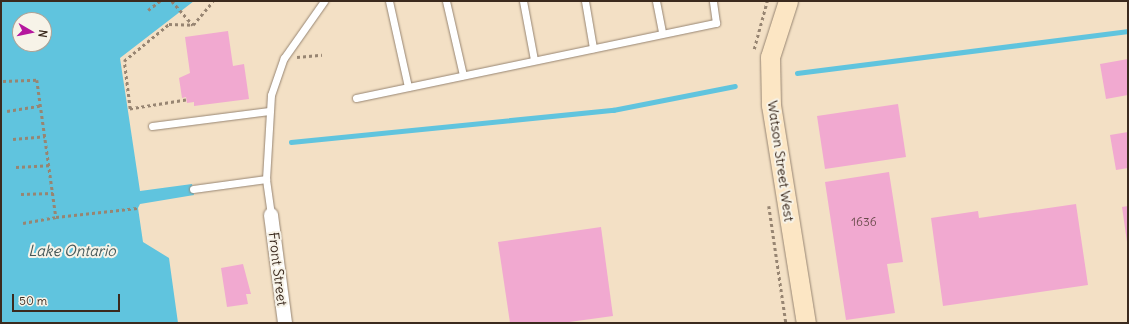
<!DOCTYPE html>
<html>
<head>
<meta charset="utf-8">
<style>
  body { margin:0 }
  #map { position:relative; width:1129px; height:324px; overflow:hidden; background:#f3e0c5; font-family:Delius,sans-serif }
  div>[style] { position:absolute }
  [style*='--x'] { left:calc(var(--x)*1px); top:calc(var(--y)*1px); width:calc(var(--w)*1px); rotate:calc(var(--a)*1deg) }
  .water>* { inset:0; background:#60c4de }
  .stream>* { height:4.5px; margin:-2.25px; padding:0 2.25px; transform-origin:2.25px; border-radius:2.25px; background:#60c4de }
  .building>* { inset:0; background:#f1a9d0 }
  .path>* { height:2.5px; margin-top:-1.25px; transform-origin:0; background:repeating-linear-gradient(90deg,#978572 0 3px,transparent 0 6px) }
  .roads { filter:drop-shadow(0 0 1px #978572) drop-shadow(0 0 1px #978572) }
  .lane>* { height:7px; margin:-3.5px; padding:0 3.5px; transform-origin:3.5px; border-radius:3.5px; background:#fff }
  .street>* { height:14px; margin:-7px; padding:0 7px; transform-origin:7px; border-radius:7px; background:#fff }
  .secondary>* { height:19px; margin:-9.5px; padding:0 9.5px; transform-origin:9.5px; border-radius:9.5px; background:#fce6c4 }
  span { translate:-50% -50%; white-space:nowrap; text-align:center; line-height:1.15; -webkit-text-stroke:4px #f7f3e8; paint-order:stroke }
  .number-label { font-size:12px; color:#684a4a }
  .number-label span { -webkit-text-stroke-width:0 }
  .street-label { font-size:14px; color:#3b2a1e }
  .water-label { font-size:15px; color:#465858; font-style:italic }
  .frame { position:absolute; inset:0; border:2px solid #3b2a1e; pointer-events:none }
  .north { position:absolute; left:12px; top:12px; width:40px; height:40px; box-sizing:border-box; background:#f7f3e8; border:1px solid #aca397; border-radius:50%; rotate:99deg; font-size:11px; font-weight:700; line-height:16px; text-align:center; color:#3b2a1e }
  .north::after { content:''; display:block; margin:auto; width:14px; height:18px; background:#b5179e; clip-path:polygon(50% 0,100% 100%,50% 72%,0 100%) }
  .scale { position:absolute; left:12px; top:294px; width:108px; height:18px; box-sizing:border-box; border:2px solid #3b2a1e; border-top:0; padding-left:5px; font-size:12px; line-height:14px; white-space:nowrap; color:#3b2a1e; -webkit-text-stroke:3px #f7f3e8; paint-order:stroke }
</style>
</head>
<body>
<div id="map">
  <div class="water">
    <div style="clip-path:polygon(evenodd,1px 1px,194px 1px,120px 58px,140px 191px,192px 184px,193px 189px,194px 195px,140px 204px,138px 208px,143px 242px,169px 258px,178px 323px,1px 323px,1px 1px,20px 20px,44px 20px,44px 44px,20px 44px,20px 20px)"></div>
  </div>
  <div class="stream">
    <div style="--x:797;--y:73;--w:334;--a:-7.2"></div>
    <div style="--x:291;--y:142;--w:324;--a:-5.7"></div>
    <div style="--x:613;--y:110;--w:124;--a:-11.1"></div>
  </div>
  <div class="building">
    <div style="clip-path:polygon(228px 31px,233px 66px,244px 64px,249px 99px,194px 106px,194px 102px,187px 103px,186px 97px,182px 98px,179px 78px,190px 73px,185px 37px)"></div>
    <div style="clip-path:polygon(1128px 59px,1128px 95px,1106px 99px,1100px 64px)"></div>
    <div style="clip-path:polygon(898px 104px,906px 157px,825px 169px,817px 116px)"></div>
    <div style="clip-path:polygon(1128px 132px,1128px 168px,1116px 170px,1110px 135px)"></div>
    <div style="clip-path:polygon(889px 172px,903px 262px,887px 264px,895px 313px,846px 320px,825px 182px)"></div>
    <div style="clip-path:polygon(1076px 204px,1088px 285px,943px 306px,931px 218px,978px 211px,979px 218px)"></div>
    <div style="clip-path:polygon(1128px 206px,1128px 242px,1127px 242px,1122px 207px)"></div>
    <div style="clip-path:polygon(601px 227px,613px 316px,562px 323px,510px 323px,498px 242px)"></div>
    <div style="clip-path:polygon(243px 264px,251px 294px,246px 294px,248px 304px,227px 307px,221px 268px)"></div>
  </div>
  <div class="path">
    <div style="--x:172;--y:1;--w:32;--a:49"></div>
    <div style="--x:148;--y:10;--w:15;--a:-37"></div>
    <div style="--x:754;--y:49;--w:50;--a:-74.8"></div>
    <div style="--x:297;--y:57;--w:25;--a:-5"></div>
    <div style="--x:3;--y:81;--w:34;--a:-2"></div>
    <div style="--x:37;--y:80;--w:138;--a:82.1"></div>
    <div style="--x:56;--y:217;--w:82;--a:-6.3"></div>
    <div style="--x:186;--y:100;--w:57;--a:170.9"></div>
    <div style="--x:130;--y:109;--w:48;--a:-97.1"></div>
    <div style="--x:124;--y:61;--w:58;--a:-39.4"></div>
    <div style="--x:169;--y:24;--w:24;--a:2"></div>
    <div style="--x:193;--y:25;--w:31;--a:-50"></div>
    <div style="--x:7;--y:111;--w:33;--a:-9"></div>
    <div style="--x:13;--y:139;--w:32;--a:-5"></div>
    <div style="--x:16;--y:167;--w:33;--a:-3"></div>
    <div style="--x:21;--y:194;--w:32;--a:-2"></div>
    <div style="--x:769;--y:206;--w:118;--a:81.7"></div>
    <div style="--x:23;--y:223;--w:34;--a:-10"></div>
  </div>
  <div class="roads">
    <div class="lane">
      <div style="--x:389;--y:1;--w:88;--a:77.5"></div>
      <div style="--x:446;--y:1;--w:76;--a:77.1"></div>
      <div style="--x:523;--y:1;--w:60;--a:79.4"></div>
      <div style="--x:585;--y:1;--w:48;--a:80.3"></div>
      <div style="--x:656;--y:1;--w:33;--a:79"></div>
      <div style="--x:356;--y:98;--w:368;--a:-11.8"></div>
      <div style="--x:716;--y:23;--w:22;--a:-98"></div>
      <div style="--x:152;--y:126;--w:118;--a:-7.3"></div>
      <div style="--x:193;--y:189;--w:74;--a:-7.8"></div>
      <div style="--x:271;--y:215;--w:36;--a:-98"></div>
      <div style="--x:266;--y:179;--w:84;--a:-86.6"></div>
      <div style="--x:271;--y:95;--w:39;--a:-71"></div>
      <div style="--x:284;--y:58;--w:70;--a:-54.9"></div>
    </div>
    <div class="street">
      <div style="--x:271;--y:215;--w:109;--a:82.6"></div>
    </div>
    <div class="secondary">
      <div style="--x:788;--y:1;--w:59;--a:107.8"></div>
      <div style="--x:770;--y:57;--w:48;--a:88.8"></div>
      <div style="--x:771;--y:105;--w:221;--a:80.9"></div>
    </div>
  </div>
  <div class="number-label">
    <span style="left:864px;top:222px">1636</span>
  </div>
  <div class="street-label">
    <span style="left:781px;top:161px;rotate:82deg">Watson Street West</span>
    <span style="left:278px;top:269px;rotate:83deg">Front Street</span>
  </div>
  <div class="water-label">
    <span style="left:72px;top:251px">Lake Ontario</span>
  </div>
  <div class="frame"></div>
  <div class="north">N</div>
  <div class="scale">50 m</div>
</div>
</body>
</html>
